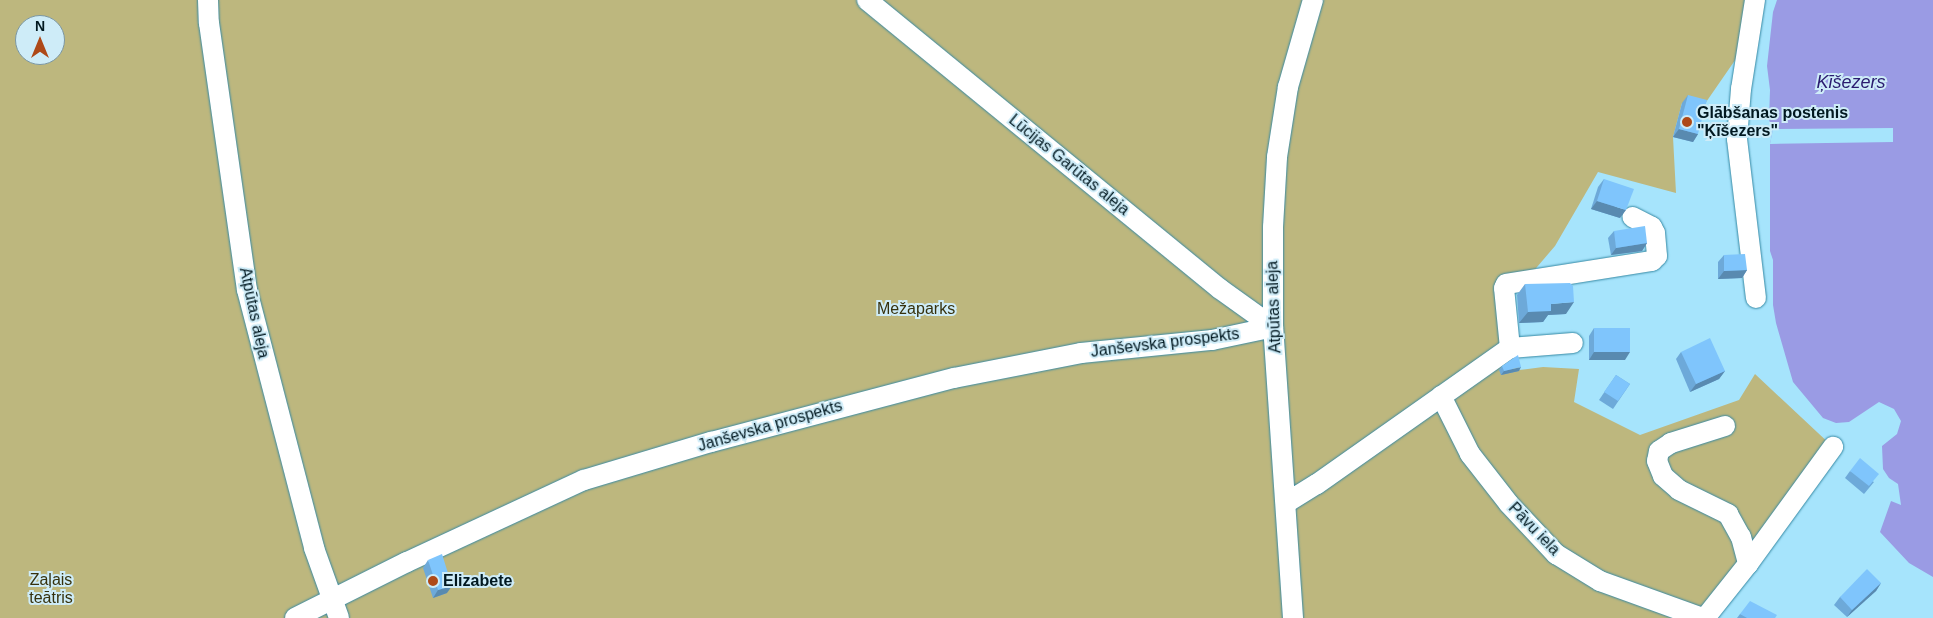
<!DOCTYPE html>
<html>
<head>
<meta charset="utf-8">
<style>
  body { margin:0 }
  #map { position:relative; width:1933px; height:618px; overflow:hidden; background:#a6e4fc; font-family:Helvetica,sans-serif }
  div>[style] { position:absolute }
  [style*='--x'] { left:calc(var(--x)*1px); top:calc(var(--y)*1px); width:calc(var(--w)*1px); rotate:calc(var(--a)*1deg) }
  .green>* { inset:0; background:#bdb77e }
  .water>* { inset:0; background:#9a9be4 }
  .pier>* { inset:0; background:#a6e4fc }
  .roads { filter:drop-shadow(0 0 1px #3689a4) drop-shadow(0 0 1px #3689a4) }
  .minor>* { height:20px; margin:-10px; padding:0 10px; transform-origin:10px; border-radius:10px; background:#fff }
  .wall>* { inset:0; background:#6da9d9 }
  .shaded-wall>* { inset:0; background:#598ab0 }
  .building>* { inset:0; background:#7fc5fc }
  .dots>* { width:14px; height:14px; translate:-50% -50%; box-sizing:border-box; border:2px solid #ceecf8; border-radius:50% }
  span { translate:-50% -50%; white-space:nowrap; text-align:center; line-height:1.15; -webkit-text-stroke:4px #ceecf8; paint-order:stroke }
  .poi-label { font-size:16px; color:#011820; font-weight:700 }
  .left { translate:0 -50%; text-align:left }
  .street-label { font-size:16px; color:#011820 }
  .park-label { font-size:16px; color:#36310d }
  .water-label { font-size:18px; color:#2a1b6f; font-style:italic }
  .north { position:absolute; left:15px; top:15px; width:50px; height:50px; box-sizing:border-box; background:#ceecf8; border:1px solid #7c97a2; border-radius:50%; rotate:0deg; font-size:14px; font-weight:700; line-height:20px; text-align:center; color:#011820 }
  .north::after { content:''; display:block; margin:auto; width:18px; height:22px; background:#ae4918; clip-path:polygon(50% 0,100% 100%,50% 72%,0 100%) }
</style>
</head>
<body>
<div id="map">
  <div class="green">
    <div style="clip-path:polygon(evenodd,0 0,1751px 0,1749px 40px,1702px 108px,1682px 103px,1673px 137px,1676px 193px,1598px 172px,1555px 246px,1513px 295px,1519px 370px,1543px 367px,1579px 369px,1574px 402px,1640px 435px,1739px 400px,1755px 374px,1833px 447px,1713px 618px,0 618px,0 0,25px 25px,55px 25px,55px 55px,25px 55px,25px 25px)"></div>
  </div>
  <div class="water">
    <div style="clip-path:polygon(1777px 0,1933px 0,1933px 577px,1909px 563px,1880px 532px,1891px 501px,1901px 505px,1898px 484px,1889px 478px,1883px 469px,1882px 446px,1897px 434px,1901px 421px,1894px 409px,1879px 402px,1849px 422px,1836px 423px,1823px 418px,1793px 382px,1776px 323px,1773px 305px,1773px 260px,1770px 251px,1770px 144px,1773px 129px,1769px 120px,1770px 90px,1767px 66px,1773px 12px)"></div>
  </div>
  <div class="pier">
    <div style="clip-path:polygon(1893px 128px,1893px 142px,1770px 144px,1773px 129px)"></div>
  </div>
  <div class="roads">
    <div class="minor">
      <div style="--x:208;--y:0;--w:23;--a:88"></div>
      <div style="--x:209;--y:23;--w:270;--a:81.9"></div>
      <div style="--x:247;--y:290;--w:267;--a:75.4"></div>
      <div style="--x:314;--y:548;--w:74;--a:70.3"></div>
      <div style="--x:867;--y:0;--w:456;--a:39.3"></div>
      <div style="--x:1220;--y:289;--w:65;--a:35.6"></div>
      <div style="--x:1755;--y:0;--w:90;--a:98.9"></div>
      <div style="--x:1741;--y:89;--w:50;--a:94.6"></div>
      <div style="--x:1737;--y:139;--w:160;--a:83.2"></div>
      <div style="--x:1510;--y:348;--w:60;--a:-95.7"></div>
      <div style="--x:1504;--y:288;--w:4;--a:-63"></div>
      <div style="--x:1506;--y:284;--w:148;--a:-9"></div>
      <div style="--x:1652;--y:261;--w:7;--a:-45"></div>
      <div style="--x:1657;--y:256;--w:23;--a:-95"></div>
      <div style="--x:1655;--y:233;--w:7;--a:-117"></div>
      <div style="--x:1652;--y:227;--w:22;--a:-153"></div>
      <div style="--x:1441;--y:396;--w:65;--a:63.4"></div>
      <div style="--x:1470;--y:454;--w:63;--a:52"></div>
      <div style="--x:1509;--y:504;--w:69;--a:46.8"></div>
      <div style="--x:1556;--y:554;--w:52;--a:31.5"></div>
      <div style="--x:1600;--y:581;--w:109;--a:19.9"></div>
      <div style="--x:1725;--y:426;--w:57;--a:162.5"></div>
      <div style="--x:1671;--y:443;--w:14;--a:146"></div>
      <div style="--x:1659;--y:451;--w:10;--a:101"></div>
      <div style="--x:1657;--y:461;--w:16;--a:68"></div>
      <div style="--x:1663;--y:476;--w:21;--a:41"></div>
      <div style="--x:1679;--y:490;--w:55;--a:26.1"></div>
      <div style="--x:1728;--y:514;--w:26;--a:61"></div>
      <div style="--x:1741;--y:537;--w:28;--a:75"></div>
      <div style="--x:1286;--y:503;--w:36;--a:-32"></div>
      <div style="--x:1317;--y:484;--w:236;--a:-35.2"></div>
      <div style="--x:1510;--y:348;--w:63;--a:-4.5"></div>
      <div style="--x:295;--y:618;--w:125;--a:-26.6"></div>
      <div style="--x:407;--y:562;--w:195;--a:-24.9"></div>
      <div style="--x:584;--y:480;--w:133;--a:-16.7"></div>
      <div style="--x:711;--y:442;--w:251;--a:-14.8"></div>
      <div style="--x:954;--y:378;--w:129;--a:-11.1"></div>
      <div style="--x:1081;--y:353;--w:132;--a:-5.7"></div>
      <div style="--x:1212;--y:340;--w:62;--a:-12"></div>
      <div style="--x:1293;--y:618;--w:292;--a:-93.9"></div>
      <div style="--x:1273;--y:327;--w:100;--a:-90"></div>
      <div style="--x:1273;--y:227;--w:70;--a:-86.7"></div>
      <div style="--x:1277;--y:157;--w:71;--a:-81.1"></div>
      <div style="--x:1288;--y:87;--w:91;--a:-74"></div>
      <div style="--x:1705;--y:618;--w:69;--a:-51.5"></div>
      <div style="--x:1748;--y:564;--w:145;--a:-54"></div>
    </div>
  </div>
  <div class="wall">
    <div style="clip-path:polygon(1688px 95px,1698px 134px,1693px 142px,1673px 137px,1682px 103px)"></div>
    <div style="clip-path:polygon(1604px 179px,1620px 218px,1591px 209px,1598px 187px)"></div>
    <div style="clip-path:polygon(1614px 231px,1647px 243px,1642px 251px,1611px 255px,1608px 238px)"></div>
    <div style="clip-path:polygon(1724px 255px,1747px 270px,1742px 278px,1718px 279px,1718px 262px)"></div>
    <div style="clip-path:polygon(1525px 284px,1566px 314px,1548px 315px,1543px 322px,1519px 323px,1517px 295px)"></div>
    <div style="clip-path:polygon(1594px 328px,1625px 360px,1589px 360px,1589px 336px)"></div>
    <div style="clip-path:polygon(1681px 352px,1725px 371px,1719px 379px,1690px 392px,1676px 359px)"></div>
    <div style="clip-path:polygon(1502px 366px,1519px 371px,1501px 375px,1499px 370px)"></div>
    <div style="clip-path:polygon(1616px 375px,1630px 384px,1613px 409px,1599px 400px)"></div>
    <div style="clip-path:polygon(1850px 471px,1874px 482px,1864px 494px,1845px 478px)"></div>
    <div style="clip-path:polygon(428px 560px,447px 593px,433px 598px,423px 568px)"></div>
    <div style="clip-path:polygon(1881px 583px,1876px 591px,1847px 617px,1834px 605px,1840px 597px)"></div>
    <div style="clip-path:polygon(1740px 614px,1775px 618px,1737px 618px)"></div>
  </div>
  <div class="shaded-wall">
    <div style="clip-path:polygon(1679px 129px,1698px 134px,1693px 142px,1673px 137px)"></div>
    <div style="clip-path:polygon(1597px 201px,1626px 210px,1620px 218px,1591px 209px)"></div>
    <div style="clip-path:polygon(1647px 243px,1642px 251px,1611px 255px,1616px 248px)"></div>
    <div style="clip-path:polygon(1747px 270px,1742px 278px,1718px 279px,1724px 271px)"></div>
    <div style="clip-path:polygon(1574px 302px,1566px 314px,1548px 315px,1543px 322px,1519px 323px,1528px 312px,1551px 304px)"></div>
    <div style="clip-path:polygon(1594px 352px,1630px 352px,1625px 360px,1589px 360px)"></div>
    <div style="clip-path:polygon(1521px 367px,1519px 371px,1501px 375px,1504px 371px)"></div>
    <div style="clip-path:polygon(1725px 371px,1719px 379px,1690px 392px,1696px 384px)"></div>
    <div style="clip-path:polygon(1881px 583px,1876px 591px,1847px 617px,1852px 610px)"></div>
    <div style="clip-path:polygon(452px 586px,447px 593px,433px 598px,438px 590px)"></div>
  </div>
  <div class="building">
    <div style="clip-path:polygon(1688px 95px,1707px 100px,1698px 134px,1679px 129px)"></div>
    <div style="clip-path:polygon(1604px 179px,1634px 189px,1626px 210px,1597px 201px)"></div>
    <div style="clip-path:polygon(1645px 226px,1647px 243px,1616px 248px,1614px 231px)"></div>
    <div style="clip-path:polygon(1745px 254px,1747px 270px,1724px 271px,1724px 255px)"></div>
    <div style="clip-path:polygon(1570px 283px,1573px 286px,1574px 302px,1551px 304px,1551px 311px,1528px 312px,1525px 284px)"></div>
    <div style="clip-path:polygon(1594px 328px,1630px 328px,1630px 352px,1594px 352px)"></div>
    <div style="clip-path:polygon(1710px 338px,1725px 371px,1696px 384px,1681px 352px)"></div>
    <div style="clip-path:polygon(1518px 355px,1521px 367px,1504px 371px,1502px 366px)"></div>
    <div style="clip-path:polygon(1616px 375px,1630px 384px,1618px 401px,1604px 392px)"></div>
    <div style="clip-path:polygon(1860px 458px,1879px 474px,1869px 486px,1850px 471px)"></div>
    <div style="clip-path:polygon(442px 554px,452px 586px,438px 590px,428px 560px)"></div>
    <div style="clip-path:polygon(1867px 569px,1881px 583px,1852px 610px,1840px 597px)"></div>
    <div style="clip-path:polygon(1750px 601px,1777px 615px,1775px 618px,1747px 618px,1740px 614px)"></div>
  </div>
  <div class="dots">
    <div style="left:1687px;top:122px;background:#ae4918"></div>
    <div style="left:433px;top:581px;background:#ae4918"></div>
  </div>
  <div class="poi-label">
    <span class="left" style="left:1697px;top:122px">Glābšanas postenis<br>"Ķīšezers"</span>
    <span class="left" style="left:443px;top:581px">Elizabete</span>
  </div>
  <div class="street-label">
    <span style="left:1069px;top:165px;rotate:39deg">Lūcijas Garūtas aleja</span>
    <span style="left:1274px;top:307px;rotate:-92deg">Atpūtas aleja</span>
    <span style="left:254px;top:313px;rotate:78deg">Atpūtas aleja</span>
    <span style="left:1165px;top:343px;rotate:-7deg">Janševska prospekts</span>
    <span style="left:770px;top:426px;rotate:-16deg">Janševska prospekts</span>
    <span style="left:1534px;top:529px;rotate:46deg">Pāvu iela</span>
  </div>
  <div class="park-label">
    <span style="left:916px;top:309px">Mežaparks</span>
    <span style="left:51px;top:589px">Zaļais<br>teātris</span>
  </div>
  <div class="water-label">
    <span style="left:1851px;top:82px">Ķīšezers</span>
  </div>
  <div class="north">N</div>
</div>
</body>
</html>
